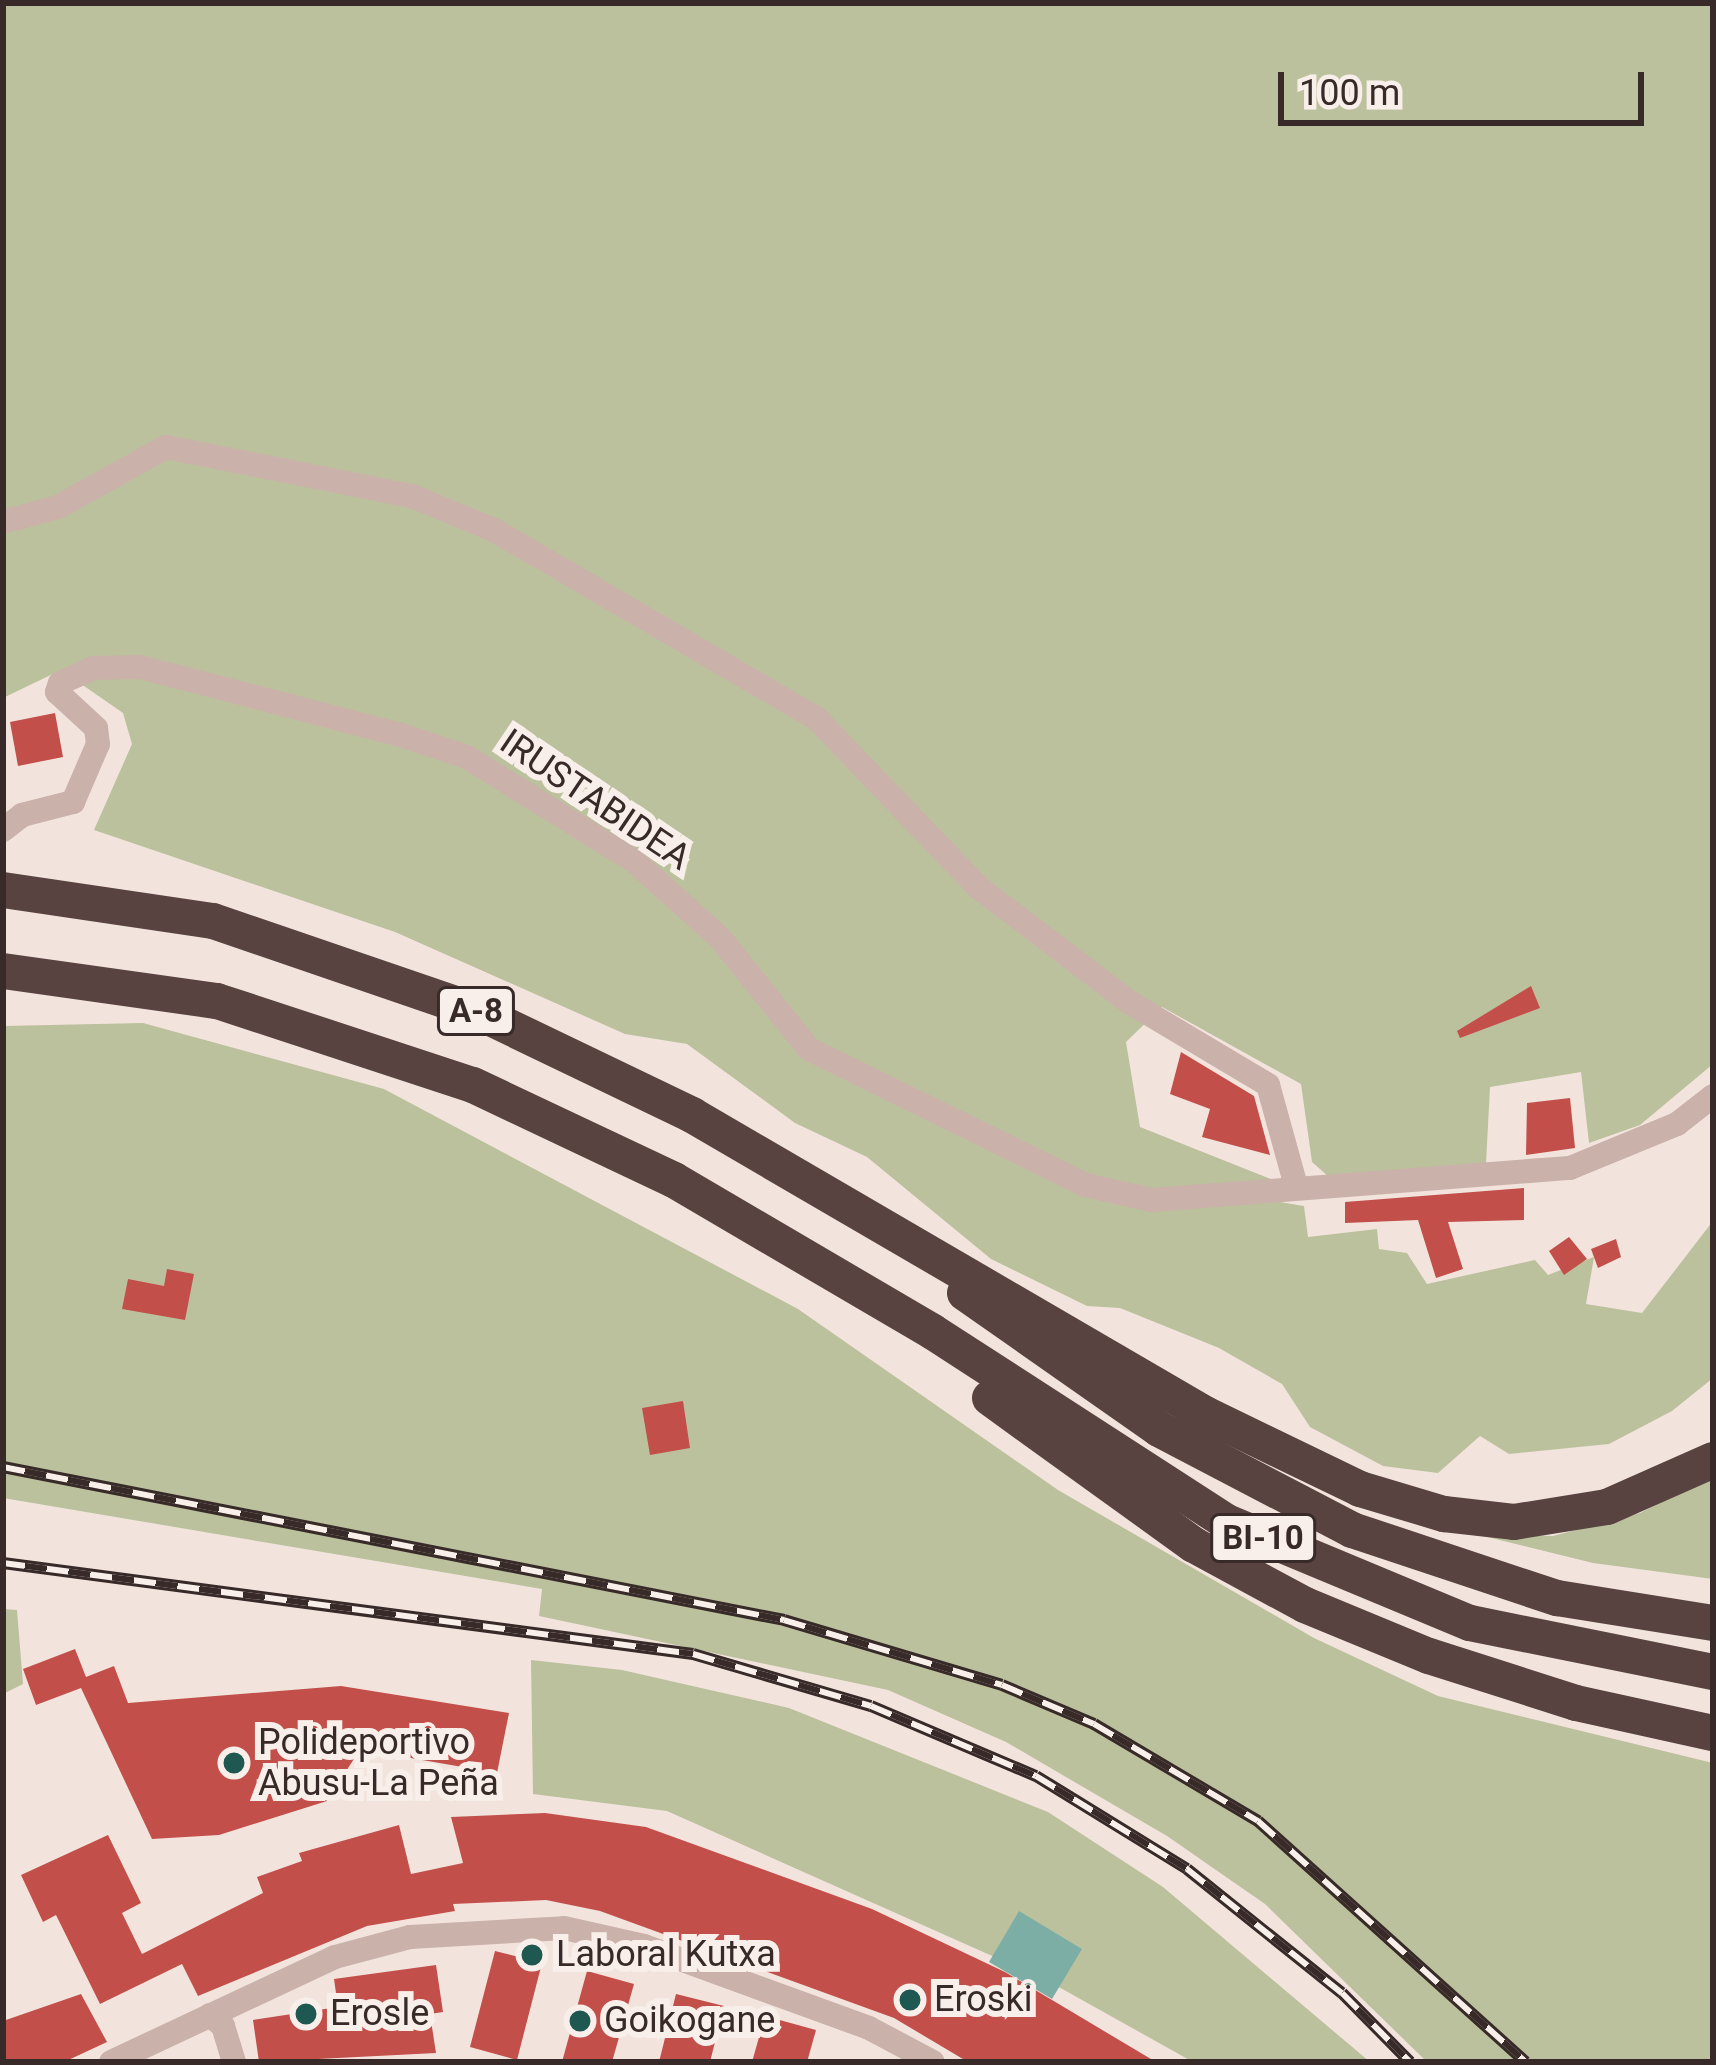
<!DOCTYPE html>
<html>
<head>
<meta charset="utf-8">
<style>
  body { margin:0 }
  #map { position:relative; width:1716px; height:2065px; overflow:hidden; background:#f2e4dd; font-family:Roboto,sans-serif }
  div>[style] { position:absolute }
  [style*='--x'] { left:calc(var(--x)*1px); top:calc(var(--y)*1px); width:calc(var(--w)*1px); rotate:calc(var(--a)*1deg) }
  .green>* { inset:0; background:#bcc19d }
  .water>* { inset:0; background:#7daea6 }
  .building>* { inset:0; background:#c34f4a }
  .street>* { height:24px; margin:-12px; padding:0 12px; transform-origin:12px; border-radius:12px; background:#cab1a9 }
  .highway>* { height:36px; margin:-18px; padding:0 18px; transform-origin:18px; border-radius:18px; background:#584340 }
  .rail>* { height:12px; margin-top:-6px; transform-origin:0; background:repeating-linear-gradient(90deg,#f9efea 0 22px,#372a29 0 44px); box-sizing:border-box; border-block:3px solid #372a29 }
  .dots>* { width:33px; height:33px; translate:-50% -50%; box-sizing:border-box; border:6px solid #f9efea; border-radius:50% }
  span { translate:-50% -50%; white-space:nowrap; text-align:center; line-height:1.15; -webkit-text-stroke:12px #f9efea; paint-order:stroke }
  .shield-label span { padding:3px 9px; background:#f9efea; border:3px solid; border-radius:9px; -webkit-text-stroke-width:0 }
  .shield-label { font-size:33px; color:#372a29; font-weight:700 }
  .street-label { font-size:36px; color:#372a29 }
  .poi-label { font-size:36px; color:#372a29 }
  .left { translate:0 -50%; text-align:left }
  .frame { position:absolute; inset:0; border:6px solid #372a29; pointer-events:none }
  .scale { position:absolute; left:1278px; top:72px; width:366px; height:54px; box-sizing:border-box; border:6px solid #372a29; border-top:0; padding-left:15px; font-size:36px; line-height:42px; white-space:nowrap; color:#372a29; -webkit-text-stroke:9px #f9efea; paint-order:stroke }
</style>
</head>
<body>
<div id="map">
  <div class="green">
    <div style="clip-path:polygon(3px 3px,1713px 3px,1713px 1064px,1640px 1125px,1589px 1143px,1581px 1072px,1490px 1087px,1486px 1164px,1329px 1177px,1312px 1162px,1301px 1084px,1162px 1007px,1126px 1042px,1140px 1127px,1273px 1180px,1280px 1202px,1304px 1206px,1308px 1237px,1377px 1229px,1379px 1249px,1407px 1253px,1427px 1284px,1535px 1260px,1548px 1275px,1594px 1257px,1586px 1304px,1642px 1313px,1713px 1221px,1713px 1378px,1672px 1411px,1609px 1444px,1509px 1454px,1480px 1436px,1438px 1473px,1383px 1466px,1310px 1427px,1282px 1384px,1219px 1348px,1120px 1308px,1087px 1306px,991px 1259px,867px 1157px,795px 1123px,687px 1044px,625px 1034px,395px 932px,94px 830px,132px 744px,123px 713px,61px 670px,3px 698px)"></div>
    <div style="clip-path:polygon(143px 1023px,384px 1089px,798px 1309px,1058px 1490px,1314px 1638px,1438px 1696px,1713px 1763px,1713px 2062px,1427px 2062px,1265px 1904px,1167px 1836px,1006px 1742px,888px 1690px,539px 1616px,542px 1589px,3px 1498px,3px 1026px)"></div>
    <div style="clip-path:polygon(1713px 1476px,1713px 1579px,1593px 1563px,1475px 1534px,1553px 1536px,1640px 1513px)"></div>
    <div style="clip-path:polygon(3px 1609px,17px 1610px,23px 1684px,3px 1694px)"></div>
    <div style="clip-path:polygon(531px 1660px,622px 1670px,789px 1708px,1048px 1812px,1163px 1887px,1370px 2062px,1193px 2062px,1048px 1981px,667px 1811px,533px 1794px)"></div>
  </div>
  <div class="water">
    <div style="clip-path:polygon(1019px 1911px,1082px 1949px,1052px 1999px,989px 1962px)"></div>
  </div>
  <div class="building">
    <div style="clip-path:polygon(55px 713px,63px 757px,18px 766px,10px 722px)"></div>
    <div style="clip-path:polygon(1531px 986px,1540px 1008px,1460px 1038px,1457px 1031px)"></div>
    <div style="clip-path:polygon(1181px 1052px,1254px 1096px,1270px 1155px,1202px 1137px,1210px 1109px,1170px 1094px)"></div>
    <div style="clip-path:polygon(1570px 1098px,1575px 1148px,1526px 1155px,1527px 1103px)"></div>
    <div style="clip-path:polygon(1524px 1188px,1524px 1220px,1448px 1222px,1463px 1269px,1436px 1278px,1418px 1220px,1345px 1223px,1345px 1202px)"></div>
    <div style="clip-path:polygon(1569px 1237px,1587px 1259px,1564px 1275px,1549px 1251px)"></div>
    <div style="clip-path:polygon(1616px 1239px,1621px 1257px,1598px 1268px,1591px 1249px)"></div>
    <div style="clip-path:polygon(167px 1269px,194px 1274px,185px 1320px,122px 1309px,128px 1279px,164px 1286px)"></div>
    <div style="clip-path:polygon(683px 1401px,690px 1448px,650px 1455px,642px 1408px)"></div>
    <div style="clip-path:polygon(75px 1649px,86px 1677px,114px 1666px,128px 1703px,341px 1686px,509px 1713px,497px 1773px,382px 1753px,366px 1740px,327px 1801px,219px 1835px,152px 1839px,81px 1688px,36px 1705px,23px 1669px)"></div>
    <div style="clip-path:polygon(545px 1813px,646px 1827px,872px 1909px,1005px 1972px,1156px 2062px,968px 2062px,894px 2018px,600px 1911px,546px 1900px,453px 1904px,455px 1911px,367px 1926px,198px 1996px,182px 1964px,100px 2004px,56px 1915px,43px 1922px,21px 1875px,108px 1835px,141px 1903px,122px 1913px,142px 1954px,263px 1893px,257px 1877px,302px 1861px,299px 1853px,399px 1825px,411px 1874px,463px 1863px,451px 1817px)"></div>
    <div style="clip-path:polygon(495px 1951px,542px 1963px,517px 2060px,470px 2047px)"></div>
    <div style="clip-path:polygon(436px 1965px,443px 2012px,430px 2014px,436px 2053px,259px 2062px,253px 2020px,338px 2007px,334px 1979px)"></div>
    <div style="clip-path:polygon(587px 1971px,634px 1984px,612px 2062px,562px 2062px)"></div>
    <div style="clip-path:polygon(81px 1994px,107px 2042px,64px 2062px,3px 2062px,3px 2021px)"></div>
    <div style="clip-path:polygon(676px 1994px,724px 2006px,710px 2062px,659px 2062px)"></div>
    <div style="clip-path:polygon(765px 2016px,816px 2030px,807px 2062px,752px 2062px)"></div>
  </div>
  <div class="street">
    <div style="--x:3;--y:522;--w:57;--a:-15.3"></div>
    <div style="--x:58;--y:507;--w:124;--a:-29.1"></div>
    <div style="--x:166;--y:447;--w:251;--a:11.3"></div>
    <div style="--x:412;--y:496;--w:89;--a:22.5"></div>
    <div style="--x:494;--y:530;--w:374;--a:30.3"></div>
    <div style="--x:817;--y:719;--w:233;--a:46.2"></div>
    <div style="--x:978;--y:887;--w:190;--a:37.3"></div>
    <div style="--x:1129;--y:1002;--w:162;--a:30.8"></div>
    <div style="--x:1268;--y:1085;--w:105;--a:74.5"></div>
    <div style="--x:3;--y:830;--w:24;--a:-38"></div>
    <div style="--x:22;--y:815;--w:53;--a:-14.3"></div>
    <div style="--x:73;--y:802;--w:63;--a:-66.7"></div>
    <div style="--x:98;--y:744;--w:16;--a:-97"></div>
    <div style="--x:96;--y:728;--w:53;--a:-137.3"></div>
    <div style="--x:57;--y:692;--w:9;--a:-72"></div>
    <div style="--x:60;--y:683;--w:36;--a:-24"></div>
    <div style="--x:93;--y:668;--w:47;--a:-1.2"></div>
    <div style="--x:140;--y:667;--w:267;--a:14.6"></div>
    <div style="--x:398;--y:734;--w:73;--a:18.4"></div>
    <div style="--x:467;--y:757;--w:197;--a:31.9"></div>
    <div style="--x:634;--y:861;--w:115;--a:41.8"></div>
    <div style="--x:720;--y:938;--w:142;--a:51.3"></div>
    <div style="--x:809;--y:1049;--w:308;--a:26.2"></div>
    <div style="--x:1085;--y:1185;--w:69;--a:12.6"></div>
    <div style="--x:1152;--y:1200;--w:419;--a:-4.4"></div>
    <div style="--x:1570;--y:1168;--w:116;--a:-22.4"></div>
    <div style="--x:1677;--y:1124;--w:46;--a:-37.9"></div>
    <div style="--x:210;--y:2015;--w:17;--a:40"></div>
    <div style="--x:223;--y:2026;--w:38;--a:73"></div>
    <div style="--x:111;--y:2062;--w:247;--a:-25.1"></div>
    <div style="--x:335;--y:1957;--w:78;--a:-14.9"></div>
    <div style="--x:410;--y:1937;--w:154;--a:-3.3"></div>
    <div style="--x:564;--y:1928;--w:82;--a:12.7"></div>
    <div style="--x:644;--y:1946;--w:239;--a:20"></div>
    <div style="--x:869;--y:2028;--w:72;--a:28"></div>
  </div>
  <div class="highway">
    <div style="--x:3;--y:890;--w:212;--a:8.4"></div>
    <div style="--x:213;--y:921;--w:278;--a:18.9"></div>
    <div style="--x:476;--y:1011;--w:240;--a:25.7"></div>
    <div style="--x:692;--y:1115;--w:594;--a:30.24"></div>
    <div style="--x:1205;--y:1414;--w:172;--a:25.8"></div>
    <div style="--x:1360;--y:1489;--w:88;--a:16.6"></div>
    <div style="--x:1444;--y:1514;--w:70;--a:6.5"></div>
    <div style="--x:1514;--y:1522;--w:94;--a:-9.2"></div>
    <div style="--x:1607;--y:1507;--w:116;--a:-23.9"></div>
    <div style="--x:3;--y:971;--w:216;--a:8"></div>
    <div style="--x:217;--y:1001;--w:269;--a:18.2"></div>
    <div style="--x:473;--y:1085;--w:222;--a:25.3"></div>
    <div style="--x:674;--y:1180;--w:300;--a:30.4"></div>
    <div style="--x:933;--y:1332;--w:350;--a:32.9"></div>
    <div style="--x:1227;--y:1522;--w:263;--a:22.6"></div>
    <div style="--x:1470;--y:1623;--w:248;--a:11.4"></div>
    <div style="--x:965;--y:1293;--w:237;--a:35"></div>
    <div style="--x:1159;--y:1429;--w:218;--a:27.6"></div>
    <div style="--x:1352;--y:1530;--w:216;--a:18.4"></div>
    <div style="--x:1557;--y:1598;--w:158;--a:9.1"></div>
    <div style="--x:990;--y:1398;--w:251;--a:35.8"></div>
    <div style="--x:1194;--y:1545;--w:126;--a:28.4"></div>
    <div style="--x:1305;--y:1605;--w:134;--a:22.4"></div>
    <div style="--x:1429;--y:1656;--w:154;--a:17.7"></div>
    <div style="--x:1576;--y:1703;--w:140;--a:12.4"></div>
  </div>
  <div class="rail">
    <div style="--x:3;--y:1467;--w:796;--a:11.08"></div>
    <div style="--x:784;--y:1620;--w:227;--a:16.6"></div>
    <div style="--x:1002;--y:1685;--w:100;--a:23"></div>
    <div style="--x:1094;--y:1724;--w:191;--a:30.6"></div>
    <div style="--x:1258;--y:1821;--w:360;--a:42"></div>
    <div style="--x:3;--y:1563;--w:696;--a:7.51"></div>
    <div style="--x:693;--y:1654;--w:185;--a:16.3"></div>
    <div style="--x:871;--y:1706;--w:179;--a:23"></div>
    <div style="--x:1036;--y:1776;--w:177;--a:31.6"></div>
    <div style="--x:1187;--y:1869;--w:198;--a:38.7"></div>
    <div style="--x:1342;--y:1993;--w:97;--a:45.4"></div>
  </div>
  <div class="dots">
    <div style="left:234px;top:1763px;background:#1f5850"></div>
    <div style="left:532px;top:1955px;background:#1f5850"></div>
    <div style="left:910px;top:2000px;background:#1f5850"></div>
    <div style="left:306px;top:2014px;background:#1f5850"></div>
    <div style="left:580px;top:2021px;background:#1f5850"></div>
  </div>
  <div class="shield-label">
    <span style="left:476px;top:1011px">A-8</span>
    <span style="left:1263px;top:1538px">BI-10</span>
  </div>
  <div class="street-label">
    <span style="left:595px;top:800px;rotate:34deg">IRUSTABIDEA</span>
  </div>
  <div class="poi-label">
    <span class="left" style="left:258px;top:1763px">Polideportivo<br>Abusu-La Peña</span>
    <span class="left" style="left:556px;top:1955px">Laboral Kutxa</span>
    <span class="left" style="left:934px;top:2000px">Eroski</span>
    <span class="left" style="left:330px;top:2014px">Erosle</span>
    <span class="left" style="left:604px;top:2021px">Goikogane</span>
  </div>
  <div class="frame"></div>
  <div class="scale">100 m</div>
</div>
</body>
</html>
